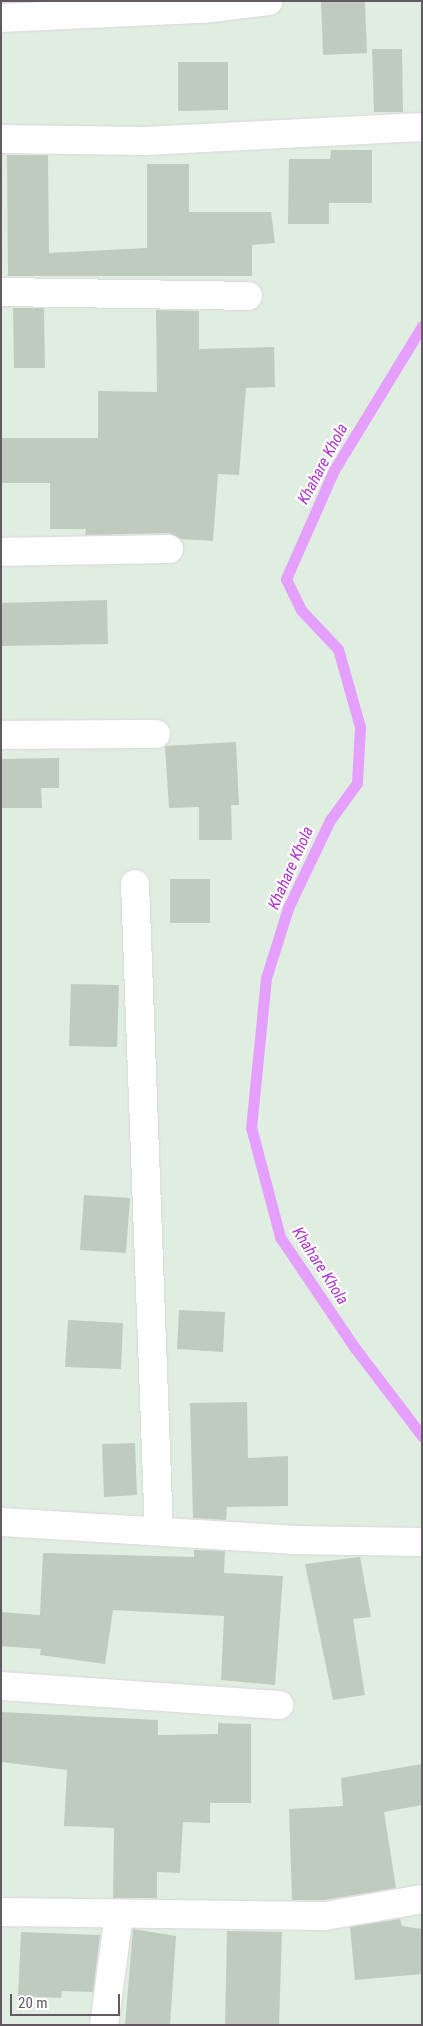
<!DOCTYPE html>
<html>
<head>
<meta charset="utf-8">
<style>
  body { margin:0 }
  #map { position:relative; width:423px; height:2026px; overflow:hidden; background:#e0eee1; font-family:"Roboto Condensed",sans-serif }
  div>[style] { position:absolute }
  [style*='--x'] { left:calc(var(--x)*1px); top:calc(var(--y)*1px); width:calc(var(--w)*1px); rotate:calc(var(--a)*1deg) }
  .stream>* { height:11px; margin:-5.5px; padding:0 5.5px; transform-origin:5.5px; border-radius:5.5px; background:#e49fff }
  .building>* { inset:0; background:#bfcbbf }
  .roads { filter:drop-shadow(0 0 1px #dbd4dc) drop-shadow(0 0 1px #dbd4dc) }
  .street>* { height:28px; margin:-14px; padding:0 14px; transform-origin:14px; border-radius:14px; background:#fff }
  span { translate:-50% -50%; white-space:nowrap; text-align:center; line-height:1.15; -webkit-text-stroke:4.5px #fff; paint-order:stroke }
  .water-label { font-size:16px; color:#af35cf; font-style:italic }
  .frame { position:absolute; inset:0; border:2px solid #625963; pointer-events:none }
  .scale { position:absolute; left:10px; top:1994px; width:110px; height:22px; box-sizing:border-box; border:2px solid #625963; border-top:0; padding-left:6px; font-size:15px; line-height:18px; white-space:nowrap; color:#625963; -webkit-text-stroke:4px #fff; paint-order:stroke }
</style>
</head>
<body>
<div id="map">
  <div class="stream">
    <div style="--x:422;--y:326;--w:169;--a:121.4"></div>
    <div style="--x:334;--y:470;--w:119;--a:113.8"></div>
    <div style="--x:286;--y:579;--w:34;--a:64"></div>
    <div style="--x:301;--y:610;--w:54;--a:46.5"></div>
    <div style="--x:338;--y:649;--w:81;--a:74.2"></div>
    <div style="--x:360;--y:727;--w:56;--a:93.1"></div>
    <div style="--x:357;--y:783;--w:46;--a:126.1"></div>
    <div style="--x:330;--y:820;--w:98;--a:115.5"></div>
    <div style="--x:288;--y:908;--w:73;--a:107.4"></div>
    <div style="--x:266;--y:978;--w:150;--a:95.7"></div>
    <div style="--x:251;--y:1127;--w:114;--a:75.2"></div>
    <div style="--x:280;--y:1237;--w:134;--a:56"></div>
    <div style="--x:355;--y:1348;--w:111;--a:52.7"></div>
  </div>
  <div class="building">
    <div style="clip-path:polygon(321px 1px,365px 1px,367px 53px,323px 55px)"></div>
    <div style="clip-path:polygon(372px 49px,402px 49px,403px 112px,374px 112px)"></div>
    <div style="clip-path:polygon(178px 62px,228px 62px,228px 110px,178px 111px)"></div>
    <div style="clip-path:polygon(331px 150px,372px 150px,372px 203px,329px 203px,329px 224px,288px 224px,289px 159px,330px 159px)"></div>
    <div style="clip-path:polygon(7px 155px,48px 155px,49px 253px,147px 248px,147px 164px,189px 164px,189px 212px,271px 212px,275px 243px,252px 245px,252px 276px,8px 276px)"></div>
    <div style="clip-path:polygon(13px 308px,44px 308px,45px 368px,14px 368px)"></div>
    <div style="clip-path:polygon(156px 310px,199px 311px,199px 349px,274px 347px,275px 387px,246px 388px,239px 475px,218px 474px,213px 541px,181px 539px,169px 533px,85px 535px,86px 529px,50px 529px,50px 483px,1px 483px,1px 438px,98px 438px,98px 391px,157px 392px)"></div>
    <div style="clip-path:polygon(107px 600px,108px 644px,1px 646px,1px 603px)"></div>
    <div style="clip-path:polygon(236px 742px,239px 805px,231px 805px,232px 840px,199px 840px,199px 807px,169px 808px,165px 746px)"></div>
    <div style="clip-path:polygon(59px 758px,59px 788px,41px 788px,42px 808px,1px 808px,1px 759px)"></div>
    <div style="clip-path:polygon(170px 879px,210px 879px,210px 923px,170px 923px)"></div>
    <div style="clip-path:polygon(71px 984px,119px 985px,117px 1047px,69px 1046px)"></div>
    <div style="clip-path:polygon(84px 1195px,130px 1198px,126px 1253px,80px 1250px)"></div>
    <div style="clip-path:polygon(179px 1310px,225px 1312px,223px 1352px,177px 1349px)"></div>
    <div style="clip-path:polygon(68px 1320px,123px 1323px,121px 1369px,65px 1367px)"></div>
    <div style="clip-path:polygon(247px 1402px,248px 1458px,288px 1456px,288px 1506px,227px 1507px,226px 1520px,193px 1518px,190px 1403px)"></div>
    <div style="clip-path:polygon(135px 1443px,137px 1495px,104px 1497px,102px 1444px)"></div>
    <div style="clip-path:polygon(194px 1550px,225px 1551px,224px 1573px,283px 1576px,275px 1685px,221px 1680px,224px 1616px,113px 1610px,105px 1664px,40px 1655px,41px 1649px,1px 1646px,1px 1612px,40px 1615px,43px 1553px,194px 1557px)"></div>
    <div style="clip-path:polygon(360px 1557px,371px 1617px,353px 1619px,365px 1695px,333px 1700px,305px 1564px)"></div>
    <div style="clip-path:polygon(1px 1712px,158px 1720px,158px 1735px,218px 1734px,218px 1723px,251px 1724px,251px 1803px,210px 1803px,210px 1823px,183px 1822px,180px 1873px,157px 1872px,157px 1898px,113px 1898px,114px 1828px,64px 1826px,67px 1770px,1px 1762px)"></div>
    <div style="clip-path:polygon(422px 1764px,422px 1805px,384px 1812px,396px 1888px,324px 1900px,292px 1900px,289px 1809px,343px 1806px,341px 1778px)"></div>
    <div style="clip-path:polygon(400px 1919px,402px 1926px,422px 1929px,422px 1974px,355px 1980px,350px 1927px)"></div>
    <div style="clip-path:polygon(133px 1929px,176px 1936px,170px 2025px,125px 2025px)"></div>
    <div style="clip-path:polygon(227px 1931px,282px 1932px,279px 2025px,225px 2025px)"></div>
    <div style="clip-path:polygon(21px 1932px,100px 1935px,93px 1992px,62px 1991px,61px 1998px,18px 1996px)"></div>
  </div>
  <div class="roads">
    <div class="street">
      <div style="--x:1;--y:18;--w:202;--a:-2.6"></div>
      <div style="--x:203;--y:9;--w:66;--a:-6.9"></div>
      <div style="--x:1;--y:139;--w:144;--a:0.8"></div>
      <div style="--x:145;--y:141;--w:277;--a:-2.9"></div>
      <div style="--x:1;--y:292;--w:247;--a:0.9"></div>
      <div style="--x:1;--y:552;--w:168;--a:-1"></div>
      <div style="--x:1;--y:735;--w:155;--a:-0.4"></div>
      <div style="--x:135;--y:884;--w:647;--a:87.88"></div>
      <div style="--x:1;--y:1522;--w:292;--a:3.5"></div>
      <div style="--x:292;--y:1540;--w:130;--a:0.9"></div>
      <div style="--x:1;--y:1686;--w:279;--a:3.9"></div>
      <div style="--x:1;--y:1912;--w:324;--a:0.7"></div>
      <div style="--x:325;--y:1916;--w:98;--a:-9.9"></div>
      <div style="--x:104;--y:2025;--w:112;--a:-82.3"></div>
    </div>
  </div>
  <div class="water-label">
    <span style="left:323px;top:464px;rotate:-62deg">Khahare Khola</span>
    <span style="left:291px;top:868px;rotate:-66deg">Khahare Khola</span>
    <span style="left:320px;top:1266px;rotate:57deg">Khahare Khola</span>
  </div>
  <div class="frame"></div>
  <div class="scale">20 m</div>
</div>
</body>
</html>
